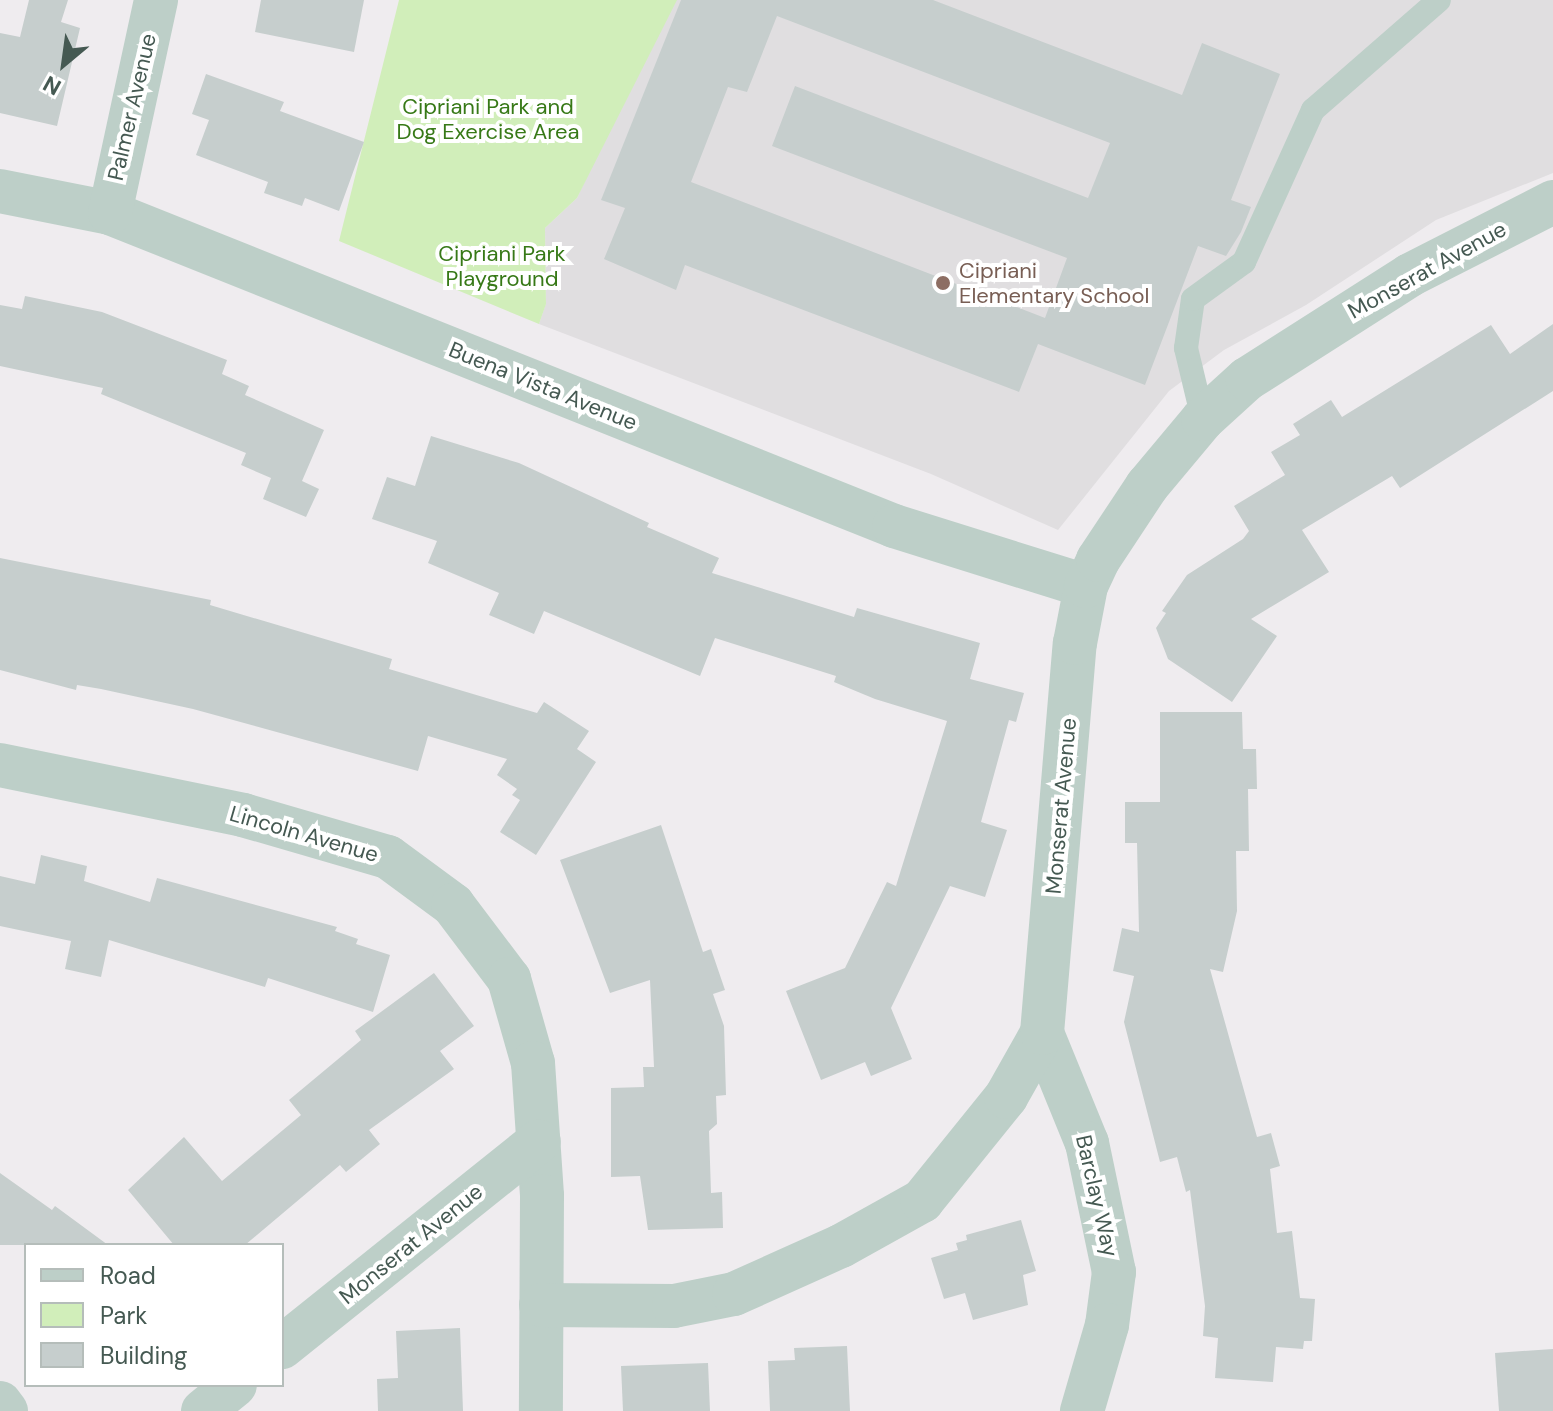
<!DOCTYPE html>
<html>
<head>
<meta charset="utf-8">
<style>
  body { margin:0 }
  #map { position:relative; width:1553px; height:1411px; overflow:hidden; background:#efecef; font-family:"DM Sans",sans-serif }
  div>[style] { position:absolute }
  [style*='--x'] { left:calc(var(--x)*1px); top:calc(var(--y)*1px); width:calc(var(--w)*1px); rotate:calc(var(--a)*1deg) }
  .education>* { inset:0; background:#e0dee0 }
  .green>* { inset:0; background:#d1eeba }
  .building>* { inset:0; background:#c6cecd }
  .service>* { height:24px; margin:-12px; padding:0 12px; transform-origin:12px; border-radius:12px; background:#bdcfc8 }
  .minor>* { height:44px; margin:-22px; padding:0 22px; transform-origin:22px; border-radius:22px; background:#bdcfc8 }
  .dots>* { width:22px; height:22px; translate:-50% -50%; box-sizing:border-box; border:4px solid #fff; border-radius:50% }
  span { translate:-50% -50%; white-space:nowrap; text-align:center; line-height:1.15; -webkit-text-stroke:8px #fff; paint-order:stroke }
  .park-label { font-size:22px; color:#377917 }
  .street-label { font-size:22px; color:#455952 }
  .education-label { font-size:22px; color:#785e54 }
  .left { translate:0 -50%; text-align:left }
  .legend { position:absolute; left:24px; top:1243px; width:260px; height:144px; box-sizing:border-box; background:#fff; border:2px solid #b5bdba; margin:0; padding:10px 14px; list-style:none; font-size:24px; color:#455952 }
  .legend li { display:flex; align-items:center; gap:16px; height:40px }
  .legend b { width:40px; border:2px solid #b5bdba }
  .north { position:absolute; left:24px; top:24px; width:80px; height:80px; -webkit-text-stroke:6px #fff; paint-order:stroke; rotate:209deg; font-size:22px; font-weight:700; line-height:32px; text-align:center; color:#455952 }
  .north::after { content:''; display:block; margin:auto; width:28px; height:36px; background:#455952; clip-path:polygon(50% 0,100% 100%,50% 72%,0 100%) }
</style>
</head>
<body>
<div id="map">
  <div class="education">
    <div style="clip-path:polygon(670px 0,1553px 0,1553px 173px,1436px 220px,1306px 305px,1224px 350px,1169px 391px,1058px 530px,931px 474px,539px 324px,546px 303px,545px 228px,577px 198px)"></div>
  </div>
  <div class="green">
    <div style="clip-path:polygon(399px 0,677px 0,577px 198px,545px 228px,546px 304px,539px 324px,339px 241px)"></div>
  </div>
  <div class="building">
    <div style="clip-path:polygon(29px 0,68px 0,61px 22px,80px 28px,57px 126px,0 113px,0 33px,20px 37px)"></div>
    <div style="clip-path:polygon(261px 0,364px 0,354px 52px,255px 32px)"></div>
    <div style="clip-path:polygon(evenodd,681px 0,933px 0,1182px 95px,1202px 43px,1280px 74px,1231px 200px,1251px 207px,1241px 232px,1226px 256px,1198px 246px,1145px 385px,1038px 344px,1019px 392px,685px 265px,676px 290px,604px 259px,625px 208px,601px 200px,681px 0,777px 16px,1110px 143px,1088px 198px,795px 86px,772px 146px,1067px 258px,1045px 318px,691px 182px,728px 87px,747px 92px,777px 16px)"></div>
    <div style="clip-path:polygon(206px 74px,284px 102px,280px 111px,364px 142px,339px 211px,305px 198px,302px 206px,264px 193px,268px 182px,196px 155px,209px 120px,192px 114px)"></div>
    <div style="clip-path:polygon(25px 296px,102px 312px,227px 360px,222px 374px,249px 386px,245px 395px,324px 430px,302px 481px,319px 489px,306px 517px,263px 499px,271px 478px,241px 465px,246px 453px,101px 394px,103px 388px,0 366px,0 305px,22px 309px)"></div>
    <div style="clip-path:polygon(1553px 324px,1553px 391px,1400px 488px,1392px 476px,1302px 530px,1329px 572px,1251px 619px,1277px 636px,1232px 702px,1168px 659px,1156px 628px,1166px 613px,1162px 611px,1187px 575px,1243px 539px,1249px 531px,1234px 506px,1285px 475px,1271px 452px,1300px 435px,1293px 424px,1331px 400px,1342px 417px,1491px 325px,1510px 354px)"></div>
    <div style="clip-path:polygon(431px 436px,519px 463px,649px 523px,647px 527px,719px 558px,712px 573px,854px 617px,857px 608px,980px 643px,970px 679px,1024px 693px,1016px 722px,1009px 720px,981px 822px,1007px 830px,985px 897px,950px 886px,891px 1008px,912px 1059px,871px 1076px,865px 1062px,821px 1080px,786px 991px,845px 968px,887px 882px,896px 886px,947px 721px,875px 699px,834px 682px,836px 676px,715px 638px,700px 676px,544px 611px,534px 634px,489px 615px,499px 593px,428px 563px,437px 541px,372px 519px,387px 477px,415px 486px)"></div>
    <div style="clip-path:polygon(0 558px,211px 600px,210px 605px,392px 659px,389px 669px,537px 713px,544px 702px,589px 731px,577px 749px,596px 762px,536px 855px,500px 832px,520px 800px,512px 795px,517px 789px,497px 775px,507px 759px,428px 736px,418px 771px,193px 709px,101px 689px,77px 685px,76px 690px,0 670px)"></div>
    <div style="clip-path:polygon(1160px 712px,1242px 712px,1243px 749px,1256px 749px,1257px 789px,1248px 789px,1249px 851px,1236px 851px,1237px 911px,1223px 972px,1210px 969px,1257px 1137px,1271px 1133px,1280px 1166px,1270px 1169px,1277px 1233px,1292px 1231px,1300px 1298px,1315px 1299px,1312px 1341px,1304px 1341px,1303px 1349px,1276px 1347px,1273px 1382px,1215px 1378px,1218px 1338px,1203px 1336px,1205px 1306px,1190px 1190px,1186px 1192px,1177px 1157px,1160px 1162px,1149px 1119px,1124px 1022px,1134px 976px,1113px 971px,1122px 928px,1139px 932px,1137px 843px,1125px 843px,1125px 802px,1160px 802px)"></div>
    <div style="clip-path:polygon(661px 825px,703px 952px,711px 949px,725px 990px,713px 994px,724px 1026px,726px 1095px,716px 1096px,717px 1124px,709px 1131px,711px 1193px,722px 1192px,723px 1228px,648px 1230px,640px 1176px,611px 1177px,611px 1088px,644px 1087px,643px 1067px,654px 1067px,650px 980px,610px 993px,560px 860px)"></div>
    <div style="clip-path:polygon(41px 855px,87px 866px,84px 881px,150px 902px,157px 878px,337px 927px,335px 931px,358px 939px,356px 944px,390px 955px,373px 1012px,268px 978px,265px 987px,109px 940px,101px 977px,65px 969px,71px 941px,0 926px,0 876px,35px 884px)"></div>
    <div style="clip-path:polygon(434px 973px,474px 1026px,440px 1051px,454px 1069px,369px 1130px,380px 1144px,346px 1172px,340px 1165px,245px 1245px,174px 1245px,128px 1190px,184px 1137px,222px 1181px,301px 1115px,289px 1100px,361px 1040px,355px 1031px)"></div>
    <div style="clip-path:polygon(0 1173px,52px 1210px,55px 1206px,108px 1245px,0 1245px)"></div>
    <div style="clip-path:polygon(1021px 1220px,1036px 1271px,1023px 1275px,1028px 1305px,973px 1320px,965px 1293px,944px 1299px,931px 1258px,958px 1250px,956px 1243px,967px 1240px,966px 1235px)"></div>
    <div style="clip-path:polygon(460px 1328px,463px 1411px,378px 1411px,377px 1379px,398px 1378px,396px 1331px)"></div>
    <div style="clip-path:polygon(847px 1346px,850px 1411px,770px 1411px,768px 1361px,795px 1360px,794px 1348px)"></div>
    <div style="clip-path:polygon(1553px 1349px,1553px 1411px,1499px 1411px,1495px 1353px)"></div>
    <div style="clip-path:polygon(708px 1363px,710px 1411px,623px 1411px,621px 1366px)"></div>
  </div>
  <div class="service">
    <div style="--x:1203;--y:419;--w:73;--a:-103.5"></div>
    <div style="--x:1186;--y:348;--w:49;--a:-81.9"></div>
    <div style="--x:1193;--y:299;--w:63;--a:-36"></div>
    <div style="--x:1244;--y:262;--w:167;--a:-65.6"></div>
    <div style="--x:1313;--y:110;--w:167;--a:-41.1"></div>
  </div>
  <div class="minor">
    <div style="--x:0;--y:191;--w:112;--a:11.3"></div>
    <div style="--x:110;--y:213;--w:844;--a:21.76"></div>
    <div style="--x:894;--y:526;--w:201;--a:17.4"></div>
    <div style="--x:110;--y:213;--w:218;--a:-77.8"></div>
    <div style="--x:0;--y:765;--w:248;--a:11.6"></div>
    <div style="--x:243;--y:815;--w:151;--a:16.2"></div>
    <div style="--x:388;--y:857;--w:81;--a:36.4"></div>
    <div style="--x:453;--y:905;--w:93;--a:52.9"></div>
    <div style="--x:509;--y:979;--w:87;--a:74.1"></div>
    <div style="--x:533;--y:1063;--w:133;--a:86.1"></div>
    <div style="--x:542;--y:1196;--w:215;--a:90.3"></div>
    <div style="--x:1042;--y:1033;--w:119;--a:67.8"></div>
    <div style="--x:1087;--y:1143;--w:132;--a:78.2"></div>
    <div style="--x:1114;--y:1272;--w:53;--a:97.5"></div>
    <div style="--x:1107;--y:1325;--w:90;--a:106.2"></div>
    <div style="--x:541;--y:1305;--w:133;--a:0.4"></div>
    <div style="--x:674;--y:1306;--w:61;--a:-11.3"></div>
    <div style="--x:734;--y:1294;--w:117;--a:-24.2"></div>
    <div style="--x:841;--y:1246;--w:93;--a:-29.1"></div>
    <div style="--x:922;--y:1201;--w:134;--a:-51.1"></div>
    <div style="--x:1006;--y:1097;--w:73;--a:-60.6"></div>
    <div style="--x:1042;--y:1033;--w:391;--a:-85.2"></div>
    <div style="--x:1075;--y:643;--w:58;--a:-79.1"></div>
    <div style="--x:1086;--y:586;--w:29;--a:-65"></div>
    <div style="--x:1098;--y:560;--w:89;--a:-56.5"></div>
    <div style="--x:1147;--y:486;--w:87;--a:-50.1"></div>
    <div style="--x:1203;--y:419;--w:59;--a:-42.3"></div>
    <div style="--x:1247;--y:379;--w:193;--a:-32.5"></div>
    <div style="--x:1410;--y:275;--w:161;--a:-27"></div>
    <div style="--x:282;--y:1347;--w:329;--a:-38.7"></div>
    <div style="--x:0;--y:1403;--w:10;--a:53"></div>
    <div style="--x:203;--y:1411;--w:41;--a:-39.1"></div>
  </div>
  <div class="dots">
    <div style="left:943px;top:283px;background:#8d6e63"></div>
  </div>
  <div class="park-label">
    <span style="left:488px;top:119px">Cipriani Park and<br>Dog Exercise Area</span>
    <span style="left:502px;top:266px">Cipriani Park<br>Playground</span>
  </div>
  <div class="street-label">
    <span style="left:132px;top:107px;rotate:-77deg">Palmer Avenue</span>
    <span style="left:1427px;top:270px;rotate:-29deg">Monserat Avenue</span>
    <span style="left:543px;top:386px;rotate:22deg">Buena Vista Avenue</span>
    <span style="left:1061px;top:806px;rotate:-85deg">Monserat Avenue</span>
    <span style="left:304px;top:834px;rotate:16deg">Lincoln Avenue</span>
    <span style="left:1097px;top:1196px;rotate:77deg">Barclay Way</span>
    <span style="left:411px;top:1244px;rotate:-39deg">Monserat Avenue</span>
  </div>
  <div class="education-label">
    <span class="left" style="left:959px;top:283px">Cipriani<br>Elementary School</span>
  </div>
  <ul class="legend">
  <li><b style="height:10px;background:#bdcfc8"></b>Road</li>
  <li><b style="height:22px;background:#d1eeba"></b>Park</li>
  <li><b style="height:22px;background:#c6cecd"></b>Building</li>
  </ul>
  <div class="north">N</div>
</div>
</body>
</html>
